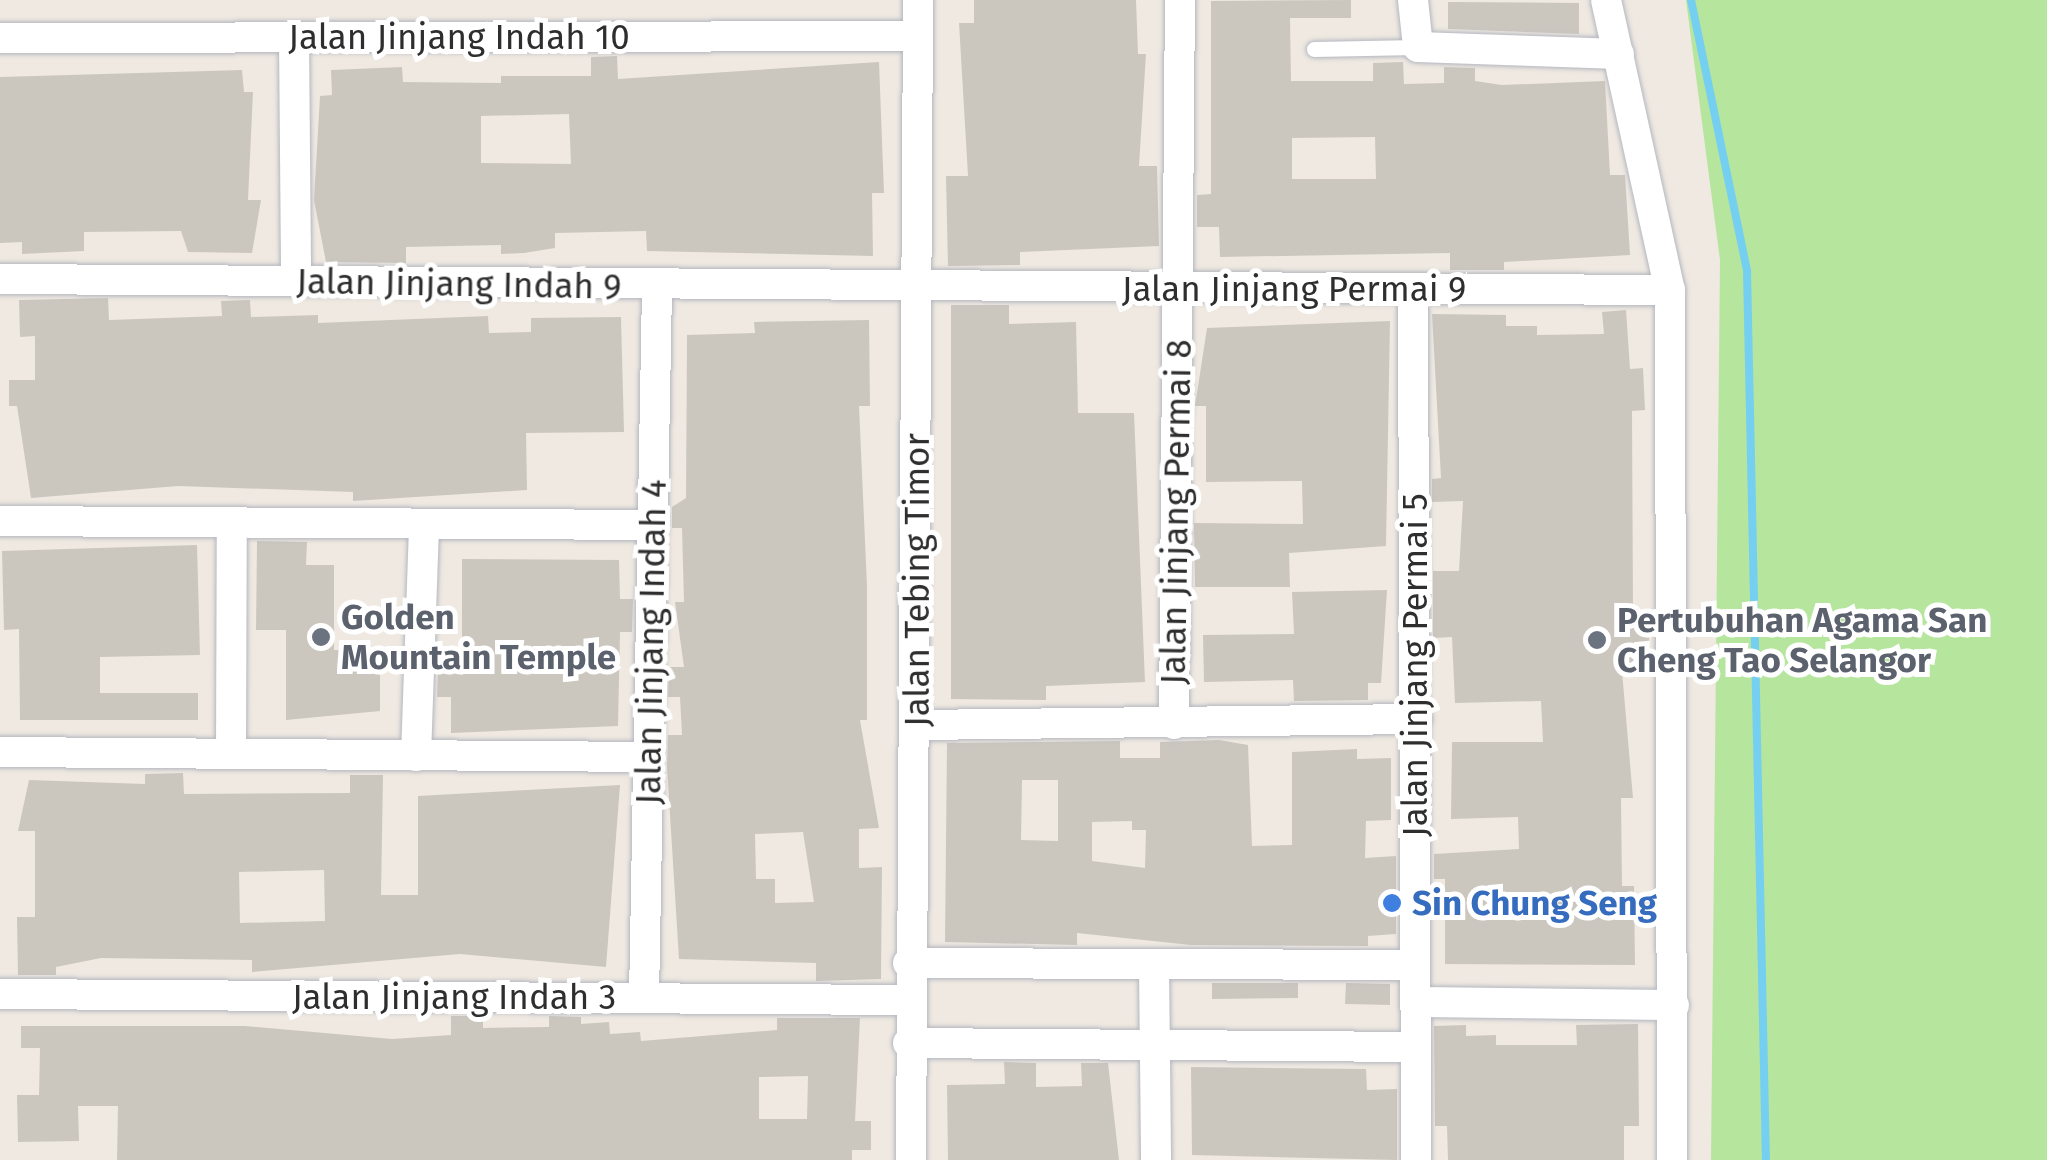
<!DOCTYPE html>
<html>
<head>
<meta charset="utf-8">
<style>
  body { margin:0 }
  #map { position:relative; width:2047px; height:1160px; overflow:hidden; background:#efe9e1; font-family:"Fira Sans",sans-serif }
  div>[style] { position:absolute }
  [style*='--x'] { left:calc(var(--x)*1px); top:calc(var(--y)*1px); width:calc(var(--w)*1px); rotate:calc(var(--a)*1deg) }
  .green>* { inset:0; background:#b6e59e }
  .stream>* { height:8px; margin:-4px; padding:0 4px; transform-origin:4px; border-radius:4px; background:#75cff0 }
  .building>* { inset:0; background:#cbc7bf }
  .roads { filter:drop-shadow(0 0 2px #b4b7c1) drop-shadow(0 0 2px #b4b7c1) }
  .lane>* { height:15px; margin:-7.5px; padding:0 7.5px; transform-origin:7.5px; border-radius:7.5px; background:#fff }
  .street>* { height:30px; margin:-15px; padding:0 15px; transform-origin:15px; border-radius:15px; background:#fff }
  .dots>* { width:28px; height:28px; translate:-50% -50%; box-sizing:border-box; border:5px solid #fff; border-radius:50% }
  span { translate:-50% -50%; white-space:nowrap; text-align:center; line-height:1.15; -webkit-text-stroke:10px #fff; paint-order:stroke }
  .street-label { font-size:35px; color:#2e2e2e }
  .worship-label { font-size:35px; color:#5b616d; font-weight:700 }
  .left { translate:0 -50%; text-align:left }
  .shop-label { font-size:35px; color:#366cbe; font-weight:700 }
</style>
</head>
<body>
<div id="map">
  <div class="green">
    <div style="clip-path:polygon(1686px 0,2047px 0,2047px 1160px,1711px 1160px,1720px 260px)"></div>
  </div>
  <div class="stream">
    <div style="--x:1691;--y:0;--w:277;--a:78.3"></div>
    <div style="--x:1747;--y:271;--w:889;--a:88.78"></div>
  </div>
  <div class="building">
    <div style="clip-path:polygon(974px 0,1136px 0,1138px 54px,1146px 54px,1139px 166px,1157px 166px,1159px 246px,1020px 252px,1020px 265px,948px 266px,946px 176px,968px 176px,959px 23px,974px 23px)"></div>
    <div style="clip-path:polygon(evenodd,1351px 0,1351px 18px,1290px 18px,1291px 81px,1373px 81px,1373px 63px,1403px 62px,1404px 84px,1444px 83px,1444px 67px,1475px 68px,1475px 81px,1502px 85px,1605px 81px,1610px 175px,1625px 175px,1630px 255px,1504px 262px,1504px 270px,1450px 270px,1450px 253px,1220px 257px,1219px 227px,1197px 227px,1197px 195px,1211px 194px,1211px 1px,1351px 0,1375px 137px,1376px 179px,1292px 179px,1292px 138px,1375px 137px)"></div>
    <div style="clip-path:polygon(1448px 2px,1579px 3px,1579px 34px,1448px 29px)"></div>
    <div style="clip-path:polygon(evenodd,617px 56px,618px 79px,879px 62px,884px 193px,872px 193px,873px 256px,647px 251px,646px 231px,555px 233px,555px 248px,524px 253px,501px 254px,501px 245px,406px 247px,406px 263px,326px 262px,314px 200px,320px 96px,332px 95px,331px 70px,402px 67px,403px 82px,501px 83px,501px 76px,591px 76px,591px 57px,617px 56px,569px 114px,571px 164px,481px 163px,481px 116px,569px 114px)"></div>
    <div style="clip-path:polygon(242px 70px,244px 92px,253px 92px,248px 200px,261px 200px,252px 253px,188px 252px,181px 231px,84px 232px,84px 251px,22px 254px,22px 242px,0 243px,0 77px)"></div>
    <div style="clip-path:polygon(108px 298px,109px 320px,222px 316px,221px 301px,250px 300px,251px 317px,318px 315px,318px 323px,488px 316px,489px 333px,531px 332px,531px 318px,621px 317px,624px 432px,526px 433px,527px 490px,353px 501px,353px 492px,178px 486px,31px 498px,17px 406px,9px 406px,9px 380px,35px 380px,35px 336px,20px 337px,19px 300px)"></div>
    <div style="clip-path:polygon(951px 305px,1009px 305px,1009px 324px,1076px 322px,1078px 413px,1134px 413px,1145px 682px,1046px 686px,1046px 700px,951px 699px)"></div>
    <div style="clip-path:polygon(1626px 310px,1630px 369px,1643px 368px,1645px 410px,1632px 411px,1633px 610px,1649px 610px,1649px 672px,1622px 671px,1633px 798px,1621px 798px,1622px 886px,1634px 886px,1635px 965px,1445px 964px,1445px 879px,1434px 879px,1434px 854px,1519px 849px,1518px 817px,1451px 819px,1452px 742px,1543px 742px,1541px 701px,1455px 703px,1452px 637px,1433px 638px,1433px 571px,1459px 571px,1463px 501px,1432px 502px,1432px 479px,1441px 478px,1432px 314px,1506px 315px,1506px 326px,1537px 326px,1537px 335px,1604px 334px,1602px 312px)"></div>
    <div style="clip-path:polygon(evenodd,869px 320px,870px 406px,859px 406px,867px 586px,867px 720px,860px 720px,879px 828px,859px 829px,859px 868px,882px 867px,881px 979px,816px 981px,816px 963px,679px 959px,667px 767px,668px 735px,682px 735px,680px 697px,668px 697px,669px 667px,684px 667px,675px 602px,684px 602px,682px 528px,672px 528px,672px 507px,686px 498px,687px 335px,755px 333px,754px 322px,869px 320px,803px 832px,814px 902px,775px 903px,775px 879px,756px 879px,755px 834px,803px 832px)"></div>
    <div style="clip-path:polygon(1390px 321px,1386px 546px,1289px 553px,1290px 587px,1195px 587px,1194px 523px,1303px 524px,1302px 481px,1206px 482px,1206px 406px,1195px 406px,1207px 328px)"></div>
    <div style="clip-path:polygon(257px 541px,307px 542px,306px 565px,334px 565px,334px 650px,380px 650px,380px 711px,286px 720px,286px 630px,256px 630px)"></div>
    <div style="clip-path:polygon(197px 545px,200px 655px,100px 657px,100px 693px,198px 693px,198px 720px,20px 720px,19px 629px,4px 630px,2px 551px)"></div>
    <div style="clip-path:polygon(462px 559px,619px 560px,620px 599px,633px 599px,632px 632px,620px 632px,618px 726px,451px 733px,451px 697px,437px 697px,438px 670px,462px 670px)"></div>
    <div style="clip-path:polygon(1387px 590px,1381px 683px,1368px 683px,1368px 700px,1294px 701px,1293px 680px,1204px 682px,1203px 635px,1294px 634px,1292px 592px)"></div>
    <div style="clip-path:polygon(evenodd,1219px 740px,1248px 745px,1252px 846px,1292px 845px,1292px 752px,1357px 749px,1357px 759px,1391px 758px,1391px 820px,1366px 821px,1365px 858px,1396px 856px,1396px 934px,1368px 936px,1368px 946px,1191px 945px,1077px 933px,1077px 945px,945px 942px,947px 743px,1120px 741px,1120px 758px,1160px 758px,1160px 742px,1219px 740px,1022px 780px,1058px 780px,1058px 841px,1021px 840px,1022px 780px,1219px 740px,1132px 821px,1132px 830px,1146px 830px,1145px 868px,1092px 861px,1092px 822px,1132px 821px)"></div>
    <div style="clip-path:polygon(evenodd,183px 773px,184px 794px,350px 793px,350px 775px,383px 775px,381px 895px,418px 895px,418px 796px,620px 785px,606px 967px,460px 954px,252px 972px,252px 960px,101px 958px,56px 967px,56px 975px,18px 975px,17px 917px,35px 917px,35px 831px,18px 831px,29px 780px,145px 784px,145px 774px,183px 773px,324px 870px,325px 921px,240px 923px,239px 872px,324px 870px)"></div>
    <div style="clip-path:polygon(1212px 983px,1298px 983px,1298px 998px,1212px 999px)"></div>
    <div style="clip-path:polygon(1346px 983px,1390px 984px,1390px 1005px,1345px 1004px)"></div>
    <div style="clip-path:polygon(evenodd,451px 1016px,483px 1016px,483px 1028px,549px 1027px,549px 1016px,581px 1017px,581px 1024px,609px 1022px,610px 1034px,640px 1032px,641px 1041px,777px 1030px,777px 1018px,860px 1018px,855px 1121px,871px 1121px,871px 1150px,852px 1150px,852px 1160px,117px 1160px,118px 1106px,78px 1106px,79px 1141px,18px 1142px,17px 1095px,39px 1095px,40px 1048px,21px 1048px,21px 1026px,245px 1026px,392px 1039px,451px 1035px,451px 1016px,808px 1076px,807px 1119px,759px 1119px,759px 1077px,808px 1076px)"></div>
    <div style="clip-path:polygon(1638px 1024px,1639px 1126px,1624px 1126px,1624px 1160px,1448px 1160px,1447px 1126px,1435px 1126px,1434px 1026px,1466px 1025px,1466px 1036px,1496px 1035px,1496px 1045px,1577px 1045px,1576px 1025px)"></div>
    <div style="clip-path:polygon(1004px 1062px,1036px 1063px,1036px 1087px,1082px 1086px,1081px 1063px,1108px 1063px,1119px 1160px,948px 1160px,947px 1085px,1005px 1084px)"></div>
    <div style="clip-path:polygon(1191px 1067px,1366px 1069px,1367px 1090px,1397px 1089px,1397px 1160px,1192px 1155px)"></div>
  </div>
  <div class="roads">
    <div class="lane">
      <div style="--x:1314;--y:49;--w:104;--a:-1.1"></div>
    </div>
    <div class="street">
      <div style="--x:1413;--y:0;--w:47;--a:83.9"></div>
      <div style="--x:1418;--y:47;--w:201;--a:2"></div>
      <div style="--x:1606;--y:0;--w:297;--a:77.6"></div>
      <div style="--x:1670;--y:290;--w:870;--a:89.87"></div>
      <div style="--x:0;--y:38;--w:918;--a:-0.12"></div>
      <div style="--x:294;--y:38;--w:244;--a:89.5"></div>
      <div style="--x:0;--y:279;--w:1670;--a:0.38"></div>
      <div style="--x:1413;--y:290;--w:870;--a:89.8"></div>
      <div style="--x:0;--y:521;--w:653;--a:0.35"></div>
      <div style="--x:1174;--y:724;--w:724;--a:-89.53"></div>
      <div style="--x:917;--y:725;--w:500;--a:-0.69"></div>
      <div style="--x:0;--y:752;--w:648;--a:0.44"></div>
      <div style="--x:231;--y:754;--w:231;--a:-89.8"></div>
      <div style="--x:416;--y:756;--w:232;--a:-88"></div>
      <div style="--x:908;--y:963;--w:507;--a:0.23"></div>
      <div style="--x:1154;--y:965;--w:195;--a:89.4"></div>
      <div style="--x:0;--y:994;--w:908;--a:0.38"></div>
      <div style="--x:644;--y:998;--w:712;--a:-88.95"></div>
      <div style="--x:1415;--y:1002;--w:259;--a:0.7"></div>
      <div style="--x:908;--y:1043;--w:507;--a:0.45"></div>
      <div style="--x:911;--y:1160;--w:1160;--a:-89.65"></div>
    </div>
  </div>
  <div class="dots">
    <div style="left:321px;top:637px;background:#6b7280"></div>
    <div style="left:1597px;top:640px;background:#6b7280"></div>
    <div style="left:1392px;top:903px;background:#3f7fe0"></div>
  </div>
  <div class="street-label">
    <span style="left:459px;top:37px">Jalan Jinjang Indah 10</span>
    <span style="left:459px;top:284px;rotate:1deg">Jalan Jinjang Indah 9</span>
    <span style="left:1294px;top:289px">Jalan Jinjang Permai 9</span>
    <span style="left:1176px;top:512px;rotate:-89deg">Jalan Jinjang Permai 8</span>
    <span style="left:917px;top:580px;rotate:-90deg">Jalan Tebing Timor</span>
    <span style="left:651px;top:642px;rotate:-89deg">Jalan Jinjang Indah 4</span>
    <span style="left:1415px;top:665px;rotate:-90deg">Jalan Jinjang Permai 5</span>
    <span style="left:454px;top:997px">Jalan Jinjang Indah 3</span>
  </div>
  <div class="worship-label">
    <span class="left" style="left:341px;top:637px">Golden<br>Mountain Temple</span>
    <span class="left" style="left:1617px;top:640px">Pertubuhan Agama San<br>Cheng Tao Selangor</span>
  </div>
  <div class="shop-label">
    <span class="left" style="left:1412px;top:903px">Sin Chung Seng</span>
  </div>
</div>
</body>
</html>
